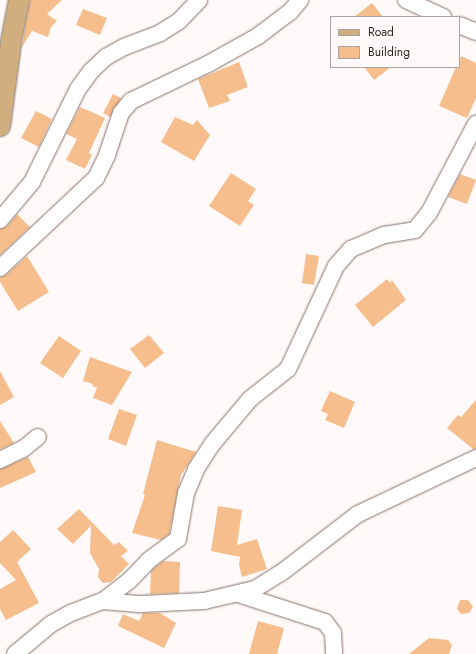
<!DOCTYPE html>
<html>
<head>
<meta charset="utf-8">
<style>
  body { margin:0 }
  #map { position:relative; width:476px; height:654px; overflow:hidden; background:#fffaf9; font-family:Jost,sans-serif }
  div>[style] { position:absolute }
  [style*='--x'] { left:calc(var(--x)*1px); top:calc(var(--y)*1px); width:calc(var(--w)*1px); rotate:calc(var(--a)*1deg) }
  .building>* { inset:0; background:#f6be8c }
  .roads { filter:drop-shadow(0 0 1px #837169) drop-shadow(0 0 1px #837169) }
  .minor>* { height:16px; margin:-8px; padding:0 8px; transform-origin:8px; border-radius:8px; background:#fff }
  .major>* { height:20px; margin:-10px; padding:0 10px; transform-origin:10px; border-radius:10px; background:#d1ae7d }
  span { translate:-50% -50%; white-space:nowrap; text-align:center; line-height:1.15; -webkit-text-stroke:4px #fffaf9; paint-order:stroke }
  .legend { position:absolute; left:330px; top:16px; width:130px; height:52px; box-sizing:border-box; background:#fffaf9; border:1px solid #aba4a3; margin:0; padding:5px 7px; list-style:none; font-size:12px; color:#2c2421 }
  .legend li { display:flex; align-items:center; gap:8px; height:20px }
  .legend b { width:20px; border:1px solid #aba4a3 }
</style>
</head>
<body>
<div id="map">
  <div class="building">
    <div style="clip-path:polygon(30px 0,62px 0,47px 14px,57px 21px,51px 27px,48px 37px,32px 31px,22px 47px)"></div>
    <div style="clip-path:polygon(372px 3px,383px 17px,354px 17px)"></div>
    <div style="clip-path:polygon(83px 9px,107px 18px,100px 35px,76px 25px)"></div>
    <div style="clip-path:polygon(461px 56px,476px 63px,476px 98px,467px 118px,439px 106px,456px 67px,459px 67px)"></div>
    <div style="clip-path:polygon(239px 62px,248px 87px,227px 95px,230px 101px,209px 108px,198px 79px)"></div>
    <div style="clip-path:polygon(364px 67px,391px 67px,374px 80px)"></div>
    <div style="clip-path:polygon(113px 94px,121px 98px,110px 117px,103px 113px)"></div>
    <div style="clip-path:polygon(80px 107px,105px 118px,89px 153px,92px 155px,85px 169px,66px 160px,77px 139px,66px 134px)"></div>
    <div style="clip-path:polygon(36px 111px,52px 119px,39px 147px,21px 138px)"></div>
    <div style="clip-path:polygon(175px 117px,193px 125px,197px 120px,210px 135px,194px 161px,161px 142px)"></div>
    <div style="clip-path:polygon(231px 173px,256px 189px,248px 201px,254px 205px,240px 226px,209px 206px)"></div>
    <div style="clip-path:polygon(460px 174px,476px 180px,467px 204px,448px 197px)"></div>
    <div style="clip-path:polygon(17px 214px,30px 227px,0 255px,0 229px,7px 226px)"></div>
    <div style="clip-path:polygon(306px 254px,319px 256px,314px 285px,302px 283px)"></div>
    <div style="clip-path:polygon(27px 256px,49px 292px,18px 311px,0 282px,0 277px,6px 275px)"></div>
    <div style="clip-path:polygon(387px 279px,390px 283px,392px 280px,406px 300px,373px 327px,355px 305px)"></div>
    <div style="clip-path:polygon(149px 335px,164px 353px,145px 368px,130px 349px)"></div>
    <div style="clip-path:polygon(59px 336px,81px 351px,63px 378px,40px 363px)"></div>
    <div style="clip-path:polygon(90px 357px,132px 372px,112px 405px,93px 398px,97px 388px,92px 386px,93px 384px,83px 381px)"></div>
    <div style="clip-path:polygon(0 371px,14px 397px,0 405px)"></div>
    <div style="clip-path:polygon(330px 391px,355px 402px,344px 428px,325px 420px,328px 414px,321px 411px)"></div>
    <div style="clip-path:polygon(476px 400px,476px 449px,473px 449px,447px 428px,458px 415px,461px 417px)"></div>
    <div style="clip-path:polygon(119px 409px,137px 415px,126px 446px,108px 439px)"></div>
    <div style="clip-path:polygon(0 421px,14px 443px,0 449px)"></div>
    <div style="clip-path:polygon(157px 440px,196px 452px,181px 475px,169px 534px,161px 540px,132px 533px,145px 495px,143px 494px)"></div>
    <div style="clip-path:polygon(28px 457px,36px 472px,0 488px,0 469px)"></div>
    <div style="clip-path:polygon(218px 506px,242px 510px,237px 545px,257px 539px,267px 569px,242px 577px,239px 565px,240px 557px,211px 551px)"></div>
    <div style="clip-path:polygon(79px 509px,114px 545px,119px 542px,128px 551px,121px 556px,129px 564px,111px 582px,103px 583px,98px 577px,99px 569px,90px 553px,91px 526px,73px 544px,57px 529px)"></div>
    <div style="clip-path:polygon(13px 530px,31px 549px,17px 562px,39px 603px,6px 620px,0 609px,0 589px,16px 580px,0 563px,0 542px)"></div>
    <div style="clip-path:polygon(163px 561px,180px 562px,179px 593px,150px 594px,151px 571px)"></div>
    <div style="clip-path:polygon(460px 600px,468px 600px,473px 607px,469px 613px,461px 614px,457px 609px)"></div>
    <div style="clip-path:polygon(143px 613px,160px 613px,176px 623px,164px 648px,118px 626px,123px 614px,139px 621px)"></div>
    <div style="clip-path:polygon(258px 621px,284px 628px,277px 654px,249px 654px)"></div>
    <div style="clip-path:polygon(429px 638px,448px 640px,452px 645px,449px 654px,409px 654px)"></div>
  </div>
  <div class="roads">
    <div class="minor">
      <div style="--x:406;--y:0;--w:41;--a:24.7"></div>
      <div style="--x:459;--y:25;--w:18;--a:22"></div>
      <div style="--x:0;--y:220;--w:50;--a:-49.9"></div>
      <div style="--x:32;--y:182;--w:104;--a:-63.7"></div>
      <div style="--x:78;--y:89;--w:22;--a:-54"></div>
      <div style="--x:91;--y:71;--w:21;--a:-43"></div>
      <div style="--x:106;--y:57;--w:21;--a:-29"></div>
      <div style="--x:124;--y:47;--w:39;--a:-21"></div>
      <div style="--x:160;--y:33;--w:22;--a:-32"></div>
      <div style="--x:179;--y:21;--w:29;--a:-46"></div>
      <div style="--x:0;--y:268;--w:132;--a:-43.2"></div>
      <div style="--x:96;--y:178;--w:25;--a:-64"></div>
      <div style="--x:107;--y:155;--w:44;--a:-71.6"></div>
      <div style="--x:121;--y:113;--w:16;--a:-50"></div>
      <div style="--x:131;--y:101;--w:85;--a:-25.7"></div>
      <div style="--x:208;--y:64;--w:57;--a:-29.2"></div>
      <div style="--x:258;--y:36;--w:40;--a:-37"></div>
      <div style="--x:290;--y:12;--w:16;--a:-50"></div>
      <div style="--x:0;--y:460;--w:25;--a:-26"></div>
      <div style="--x:23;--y:449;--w:19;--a:-39"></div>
      <div style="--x:238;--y:594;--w:91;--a:17.8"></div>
      <div style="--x:325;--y:622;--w:14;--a:54"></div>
      <div style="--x:333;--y:633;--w:21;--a:87"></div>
      <div style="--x:103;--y:601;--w:33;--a:-38"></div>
      <div style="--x:129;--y:581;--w:29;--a:-46"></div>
      <div style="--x:149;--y:560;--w:36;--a:-36"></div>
      <div style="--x:178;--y:539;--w:47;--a:-80.1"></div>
      <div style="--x:186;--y:493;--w:26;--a:-67"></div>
      <div style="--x:196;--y:469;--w:31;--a:-57"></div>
      <div style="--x:213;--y:443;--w:57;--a:-49.9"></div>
      <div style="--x:250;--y:399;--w:48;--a:-38.3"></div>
      <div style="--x:288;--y:369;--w:114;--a:-65"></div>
      <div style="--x:336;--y:266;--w:23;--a:-49"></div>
      <div style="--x:351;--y:249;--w:36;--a:-23"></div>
      <div style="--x:384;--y:235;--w:31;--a:-9"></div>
      <div style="--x:415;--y:230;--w:22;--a:-51"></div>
      <div style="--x:429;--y:213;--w:101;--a:-62.2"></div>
      <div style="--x:15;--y:654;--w:47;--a:-39.8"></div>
      <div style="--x:51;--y:624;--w:23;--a:-29"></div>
      <div style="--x:71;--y:613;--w:34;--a:-21"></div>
      <div style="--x:103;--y:601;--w:38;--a:5"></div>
      <div style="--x:141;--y:604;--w:63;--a:-2.7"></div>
      <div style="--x:204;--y:601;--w:52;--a:-13.2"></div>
      <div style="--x:255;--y:589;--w:31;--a:-32"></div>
      <div style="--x:281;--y:573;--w:97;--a:-37.5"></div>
      <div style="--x:358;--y:514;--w:131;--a:-25.4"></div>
    </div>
    <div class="major">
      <div style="--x:0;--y:126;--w:85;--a:-82.5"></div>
      <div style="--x:11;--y:42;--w:43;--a:-79.2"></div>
    </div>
  </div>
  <ul class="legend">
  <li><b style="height:5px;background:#d1ae7d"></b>Road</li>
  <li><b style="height:11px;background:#f6be8c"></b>Building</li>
  </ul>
</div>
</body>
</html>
